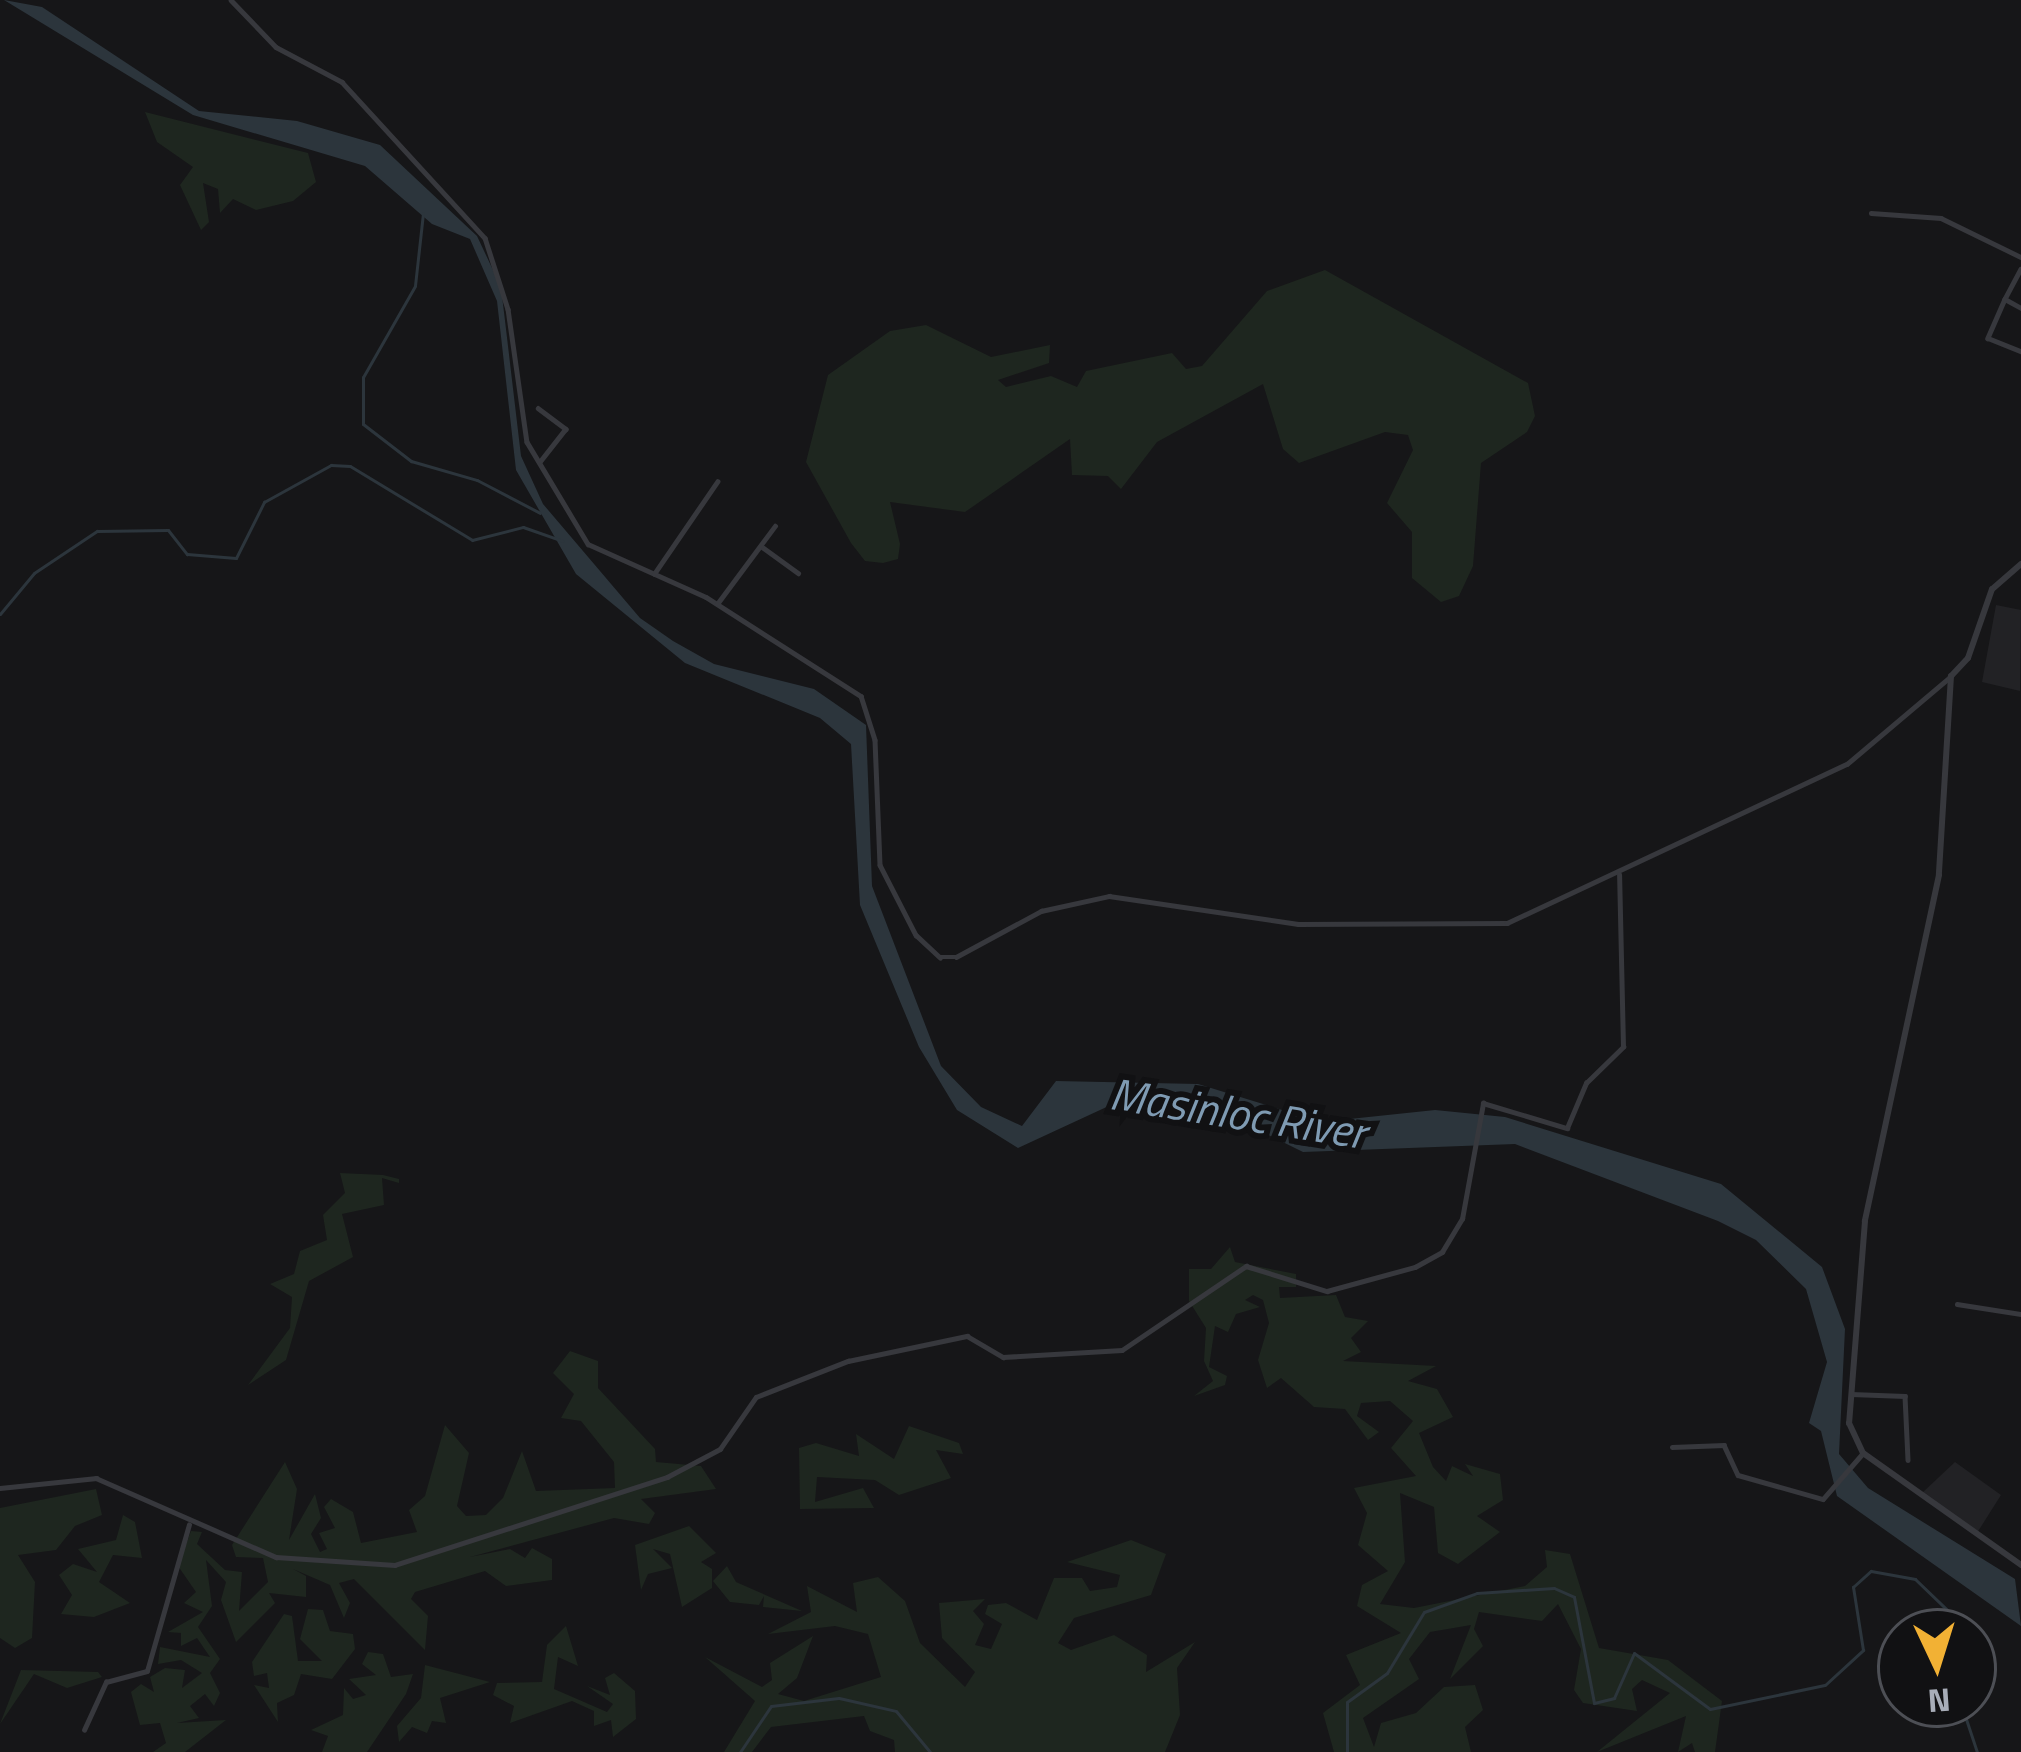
<!DOCTYPE html>
<html>
<head>
<meta charset="utf-8">
<style>
  body { margin:0 }
  #map { position:relative; width:2021px; height:1752px; overflow:hidden; background:#161618; font-family:"Titillium Web",sans-serif }
  div>[style] { position:absolute }
  [style*='--x'] { left:calc(var(--x)*1px); top:calc(var(--y)*1px); width:calc(var(--w)*1px); rotate:calc(var(--a)*1deg) }
  .built>* { inset:0; background:#222225 }
  .green>* { inset:0; background:#1e261f }
  .water>* { inset:0; background:#2c353c }
  .stream>* { height:3px; margin:-1.5px; padding:0 1.5px; transform-origin:1.5px; border-radius:1.5px; background:#2c353c }
  .minor>* { height:4.5px; margin:-2.25px; padding:0 2.25px; transform-origin:2.25px; border-radius:2.25px; background:#37383d }
  .tertiary>* { height:6px; margin:-3px; padding:0 3px; transform-origin:3px; border-radius:3px; background:#37383d }
  span { translate:-50% -50%; white-space:nowrap; text-align:center; line-height:1.15; -webkit-text-stroke:12px #111113; paint-order:stroke }
  .water-label { font-size:45px; color:#7f9bb3; font-style:italic }
  .north { position:absolute; left:1877px; top:1608px; width:120px; height:120px; box-sizing:border-box; background:#111113; border:3px solid #4d4f55; border-radius:50%; rotate:176deg; font-size:33px; font-weight:700; line-height:48px; text-align:center; color:#a8adb8 }
  .north::after { content:''; display:block; margin:auto; width:42px; height:54px; background:#f2b134; clip-path:polygon(50% 0,100% 100%,50% 72%,0 100%) }
</style>
</head>
<body>
<div id="map">
  <div class="built">
    <div style="clip-path:polygon(1996px 605px,2021px 610px,2020px 691px,1982px 682px)"></div>
    <div style="clip-path:polygon(1955px 1462px,2001px 1495px,1977px 1533px,1921px 1494px)"></div>
  </div>
  <div class="green">
    <div style="clip-path:polygon(145px 112px,308px 153px,316px 182px,293px 201px,256px 210px,233px 199px,220px 213px,218px 189px,203px 183px,209px 222px,201px 230px,180px 185px,193px 167px,157px 142px)"></div>
    <div style="clip-path:polygon(1325px 270px,1528px 383px,1535px 416px,1527px 432px,1481px 463px,1473px 566px,1459px 596px,1441px 602px,1412px 578px,1412px 532px,1387px 503px,1413px 450px,1408px 435px,1385px 432px,1299px 463px,1283px 449px,1263px 384px,1157px 442px,1121px 489px,1108px 476px,1072px 475px,1070px 439px,965px 512px,890px 502px,900px 544px,898px 559px,883px 563px,865px 561px,851px 543px,806px 462px,828px 375px,890px 331px,926px 325px,991px 357px,1050px 345px,1049px 363px,998px 380px,1006px 387px,1051px 376px,1077px 387px,1086px 371px,1172px 353px,1186px 369px,1202px 366px,1267px 291px)"></div>
    <div style="clip-path:polygon(340px 1173px,383px 1175px,399px 1179px,399px 1183px,382px 1178px,384px 1205px,342px 1214px,353px 1257px,309px 1281px,286px 1360px,248px 1385px,290px 1328px,292px 1297px,270px 1284px,294px 1274px,300px 1251px,327px 1240px,323px 1215px,345px 1193px)"></div>
    <div style="clip-path:polygon(1230px 1247px,1235px 1262px,1296px 1274px,1296px 1287px,1279px 1287px,1280px 1298px,1336px 1295px,1345px 1317px,1368px 1321px,1351px 1338px,1361px 1352px,1343px 1361px,1436px 1366px,1408px 1381px,1437px 1389px,1453px 1417px,1419px 1433px,1433px 1467px,1446px 1481px,1452px 1466px,1473px 1476px,1465px 1464px,1500px 1474px,1503px 1500px,1477px 1516px,1500px 1532px,1458px 1564px,1438px 1553px,1434px 1507px,1400px 1493px,1405px 1562px,1380px 1604px,1414px 1608px,1525px 1586px,1547px 1567px,1545px 1550px,1570px 1554px,1599px 1648px,1668px 1660px,1722px 1701px,1715px 1752px,1695px 1752px,1692px 1743px,1678px 1752px,1686px 1716px,1597px 1752px,1670px 1693px,1642px 1680px,1632px 1689px,1637px 1711px,1583px 1703px,1574px 1690px,1581px 1649px,1558px 1604px,1542px 1621px,1479px 1612px,1474px 1629px,1483px 1646px,1450px 1679px,1471px 1625px,1430px 1632px,1409px 1659px,1419px 1679px,1363px 1718px,1374px 1747px,1381px 1723px,1416px 1713px,1444px 1687px,1475px 1685px,1483px 1710px,1465px 1727px,1471px 1752px,1334px 1752px,1323px 1713px,1360px 1685px,1346px 1655px,1401px 1633px,1357px 1606px,1362px 1585px,1388px 1571px,1358px 1545px,1367px 1513px,1354px 1488px,1416px 1476px,1391px 1448px,1413px 1421px,1390px 1401px,1361px 1403px,1357px 1416px,1379px 1432px,1368px 1440px,1345px 1409px,1314px 1407px,1281px 1378px,1267px 1388px,1258px 1360px,1269px 1323px,1263px 1300px,1253px 1295px,1245px 1300px,1260px 1307px,1236px 1314px,1228px 1332px,1215px 1326px,1209px 1367px,1227px 1376px,1225px 1385px,1194px 1396px,1213px 1381px,1204px 1361px,1206px 1328px,1189px 1301px,1189px 1269px,1211px 1269px)"></div>
    <div style="clip-path:polygon(570px 1351px,598px 1361px,598px 1388px,655px 1449px,656px 1462px,701px 1466px,716px 1489px,641px 1499px,655px 1513px,649px 1524px,614px 1518px,470px 1557px,510px 1549px,525px 1558px,532px 1548px,552px 1559px,552px 1580px,506px 1586px,485px 1571px,415px 1592px,411px 1599px,428px 1616px,425px 1650px,354px 1579px,339px 1583px,350px 1603px,344px 1618px,330px 1585px,293px 1569px,306px 1576px,306px 1597px,269px 1593px,275px 1603px,236px 1642px,221px 1600px,226px 1582px,206px 1560px,212px 1606px,198px 1627px,220px 1659px,210px 1673px,220px 1693px,214px 1706px,205px 1694px,190px 1706px,199px 1718px,177px 1723px,226px 1720px,185px 1752px,153px 1752px,166px 1743px,160px 1723px,140px 1725px,131px 1692px,141px 1684px,154px 1692px,150px 1677px,165px 1668px,185px 1670px,182px 1688px,202px 1673px,181px 1660px,158px 1664px,160px 1647px,210px 1657px,197px 1638px,181px 1646px,181px 1633px,168px 1632px,203px 1612px,184px 1603px,196px 1592px,178px 1566px,191px 1531px,202px 1532px,197px 1544px,225px 1570px,242px 1572px,239px 1611px,268px 1582px,263px 1558px,236px 1557px,232px 1545px,285px 1462px,297px 1489px,289px 1540px,315px 1494px,321px 1518px,311px 1534px,320px 1552px,327px 1549px,319px 1533px,335px 1528px,324px 1507px,331px 1499px,353px 1512px,361px 1543px,417px 1532px,409px 1510px,425px 1496px,445px 1425px,469px 1453px,457px 1506px,466px 1516px,486px 1515px,503px 1498px,522px 1451px,536px 1491px,615px 1488px,614px 1462px,581px 1421px,561px 1418px,574px 1394px,553px 1373px)"></div>
    <div style="clip-path:polygon(909px 1426px,959px 1443px,963px 1454px,936px 1450px,951px 1478px,899px 1495px,875px 1480px,817px 1477px,815px 1502px,863px 1488px,874px 1508px,800px 1509px,799px 1448px,816px 1443px,859px 1456px,856px 1434px,894px 1459px)"></div>
    <div style="clip-path:polygon(96px 1489px,102px 1515px,75px 1526px,56px 1550px,18px 1555px,35px 1582px,32px 1638px,15px 1648px,0 1638px,0 1508px)"></div>
    <div style="clip-path:polygon(123px 1515px,135px 1522px,142px 1558px,113px 1555px,99px 1582px,130px 1603px,94px 1617px,61px 1614px,72px 1595px,59px 1575px,73px 1564px,97px 1572px,78px 1549px,116px 1540px)"></div>
    <div style="clip-path:polygon(689px 1526px,716px 1553px,701px 1562px,712px 1569px,712px 1588px,682px 1607px,670px 1554px,653px 1549px,672px 1568px,648px 1574px,641px 1590px,635px 1545px)"></div>
    <div style="clip-path:polygon(1131px 1540px,1166px 1554px,1151px 1595px,1074px 1618px,1058px 1643px,1071px 1650px,1114px 1635px,1147px 1655px,1146px 1672px,1195px 1642px,1177px 1668px,1180px 1715px,1165px 1752px,895px 1752px,894px 1740px,870px 1731px,864px 1716px,771px 1727px,752px 1752px,724px 1752px,755px 1701px,705px 1657px,762px 1687px,772px 1680px,770px 1663px,813px 1636px,797px 1678px,778px 1694px,804px 1701px,881px 1677px,868px 1634px,835px 1626px,768px 1634px,811px 1612px,807px 1586px,857px 1612px,853px 1583px,878px 1577px,905px 1601px,920px 1643px,965px 1687px,975px 1672px,942px 1638px,939px 1603px,985px 1599px,973px 1611px,984px 1624px,975px 1645px,991px 1649px,1002px 1624px,985px 1614px,988px 1605px,1006px 1603px,1037px 1620px,1054px 1578px,1082px 1578px,1090px 1591px,1117px 1587px,1120px 1575px,1067px 1562px)"></div>
    <div style="clip-path:polygon(727px 1566px,736px 1582px,802px 1611px,763px 1607px,764px 1596px,759px 1605px,730px 1602px,713px 1581px)"></div>
    <div style="clip-path:polygon(308px 1609px,323px 1610px,330px 1631px,353px 1634px,355px 1649px,332px 1679px,301px 1674px,294px 1695px,277px 1703px,278px 1722px,254px 1685px,269px 1688px,267px 1673px,254px 1676px,252px 1662px,284px 1614px,292px 1616px,298px 1661px,322px 1661px,300px 1639px)"></div>
    <div style="clip-path:polygon(566px 1626px,578px 1666px,558px 1657px,554px 1689px,607px 1712px,613px 1704px,587px 1686px,610px 1695px,605px 1678px,614px 1673px,635px 1691px,636px 1719px,613px 1737px,611px 1720px,594px 1726px,594px 1711px,572px 1701px,510px 1723px,514px 1706px,493px 1695px,497px 1683px,542px 1682px,547px 1645px)"></div>
    <div style="clip-path:polygon(368px 1652px,383px 1654px,391px 1677px,413px 1674px,406px 1694px,367px 1752px,322px 1752px,328px 1736px,311px 1730px,343px 1715px,344px 1688px,353px 1699px,366px 1695px,349px 1679px,376px 1675px,362px 1664px)"></div>
    <div style="clip-path:polygon(425px 1665px,490px 1682px,440px 1698px,446px 1723px,432px 1721px,427px 1733px,412px 1727px,399px 1742px,397px 1726px,421px 1698px)"></div>
    <div style="clip-path:polygon(21px 1670px,98px 1672px,102px 1677px,67px 1688px,34px 1674px,0 1724px)"></div>
  </div>
  <div class="water">
    <div style="clip-path:polygon(4px 0,42px 7px,199px 111px,297px 121px,380px 145px,477px 236px,501px 287px,521px 456px,543px 504px,640px 618px,673px 641px,714px 664px,814px 689px,866px 725px,872px 886px,941px 1066px,981px 1107px,1022px 1126px,1056px 1081px,1198px 1084px,1321px 1122px,1435px 1110px,1505px 1117px,1721px 1184px,1822px 1267px,1845px 1329px,1839px 1454px,1868px 1488px,2015px 1579px,2021px 1626px,1837px 1496px,1821px 1431px,1809px 1423px,1827px 1362px,1806px 1289px,1756px 1240px,1718px 1221px,1515px 1144px,1303px 1152px,1248px 1125px,1126px 1098px,1018px 1148px,957px 1110px,919px 1047px,860px 905px,851px 744px,820px 718px,685px 663px,576px 574px,516px 470px,497px 301px,470px 239px,432px 224px,365px 166px,193px 115px)"></div>
  </div>
  <div class="stream">
    <div style="--x:423;--y:213;--w:73;--a:96.3"></div>
    <div style="--x:415;--y:286;--w:105;--a:119.7"></div>
    <div style="--x:363;--y:377;--w:47;--a:90"></div>
    <div style="--x:363;--y:424;--w:61;--a:37.6"></div>
    <div style="--x:411;--y:461;--w:69;--a:16.1"></div>
    <div style="--x:477;--y:480;--w:71;--a:27.6"></div>
    <div style="--x:0;--y:614;--w:53;--a:-50.3"></div>
    <div style="--x:34;--y:573;--w:76;--a:-33.7"></div>
    <div style="--x:97;--y:531;--w:71;--a:-0.8"></div>
    <div style="--x:168;--y:530;--w:31;--a:52"></div>
    <div style="--x:187;--y:554;--w:49;--a:4.7"></div>
    <div style="--x:236;--y:558;--w:63;--a:-63.4"></div>
    <div style="--x:264;--y:502;--w:77;--a:-28.9"></div>
    <div style="--x:331;--y:465;--w:19;--a:3"></div>
    <div style="--x:350;--y:466;--w:143;--a:31.2"></div>
    <div style="--x:472;--y:540;--w:53;--a:-14.3"></div>
    <div style="--x:523;--y:527;--w:42;--a:19.3"></div>
    <div style="--x:1961;--y:1704;--w:51;--a:71.6"></div>
    <div style="--x:740;--y:1752;--w:55;--a:-56"></div>
    <div style="--x:771;--y:1706;--w:68;--a:-6.7"></div>
    <div style="--x:839;--y:1698;--w:58;--a:12.8"></div>
    <div style="--x:896;--y:1711;--w:53;--a:50.3"></div>
    <div style="--x:1347;--y:1752;--w:50;--a:-90"></div>
    <div style="--x:1347;--y:1702;--w:49;--a:-35.9"></div>
    <div style="--x:1387;--y:1673;--w:71;--a:-58.8"></div>
    <div style="--x:1424;--y:1612;--w:56;--a:-19.7"></div>
    <div style="--x:1477;--y:1593;--w:77;--a:-3.7"></div>
    <div style="--x:1554;--y:1588;--w:22;--a:24"></div>
    <div style="--x:1574;--y:1597;--w:108;--a:79.3"></div>
    <div style="--x:1594;--y:1703;--w:21;--a:-14"></div>
    <div style="--x:1614;--y:1698;--w:49;--a:-66"></div>
    <div style="--x:1634;--y:1653;--w:94;--a:36.4"></div>
    <div style="--x:1710;--y:1709;--w:117;--a:-11.8"></div>
    <div style="--x:1825;--y:1685;--w:52;--a:-42.6"></div>
    <div style="--x:1863;--y:1650;--w:64;--a:-99"></div>
    <div style="--x:1853;--y:1587;--w:24;--a:-42"></div>
    <div style="--x:1871;--y:1571;--w:45;--a:10.3"></div>
    <div style="--x:1915;--y:1579;--w:76;--a:43.9"></div>
  </div>
  <div class="minor">
    <div style="--x:231;--y:0;--w:65;--a:46.2"></div>
    <div style="--x:276;--y:47;--w:75;--a:27.9"></div>
    <div style="--x:342;--y:82;--w:212;--a:47.5"></div>
    <div style="--x:485;--y:238;--w:75;--a:72.1"></div>
    <div style="--x:508;--y:309;--w:134;--a:81.9"></div>
    <div style="--x:527;--y:442;--w:119;--a:59.1"></div>
    <div style="--x:588;--y:544;--w:129;--a:24.2"></div>
    <div style="--x:706;--y:597;--w:184;--a:32.6"></div>
    <div style="--x:861;--y:696;--w:46;--a:72.3"></div>
    <div style="--x:875;--y:740;--w:125;--a:87.7"></div>
    <div style="--x:880;--y:865;--w:79;--a:62.8"></div>
    <div style="--x:916;--y:935;--w:33;--a:43"></div>
    <div style="--x:940;--y:957;--w:16;--a:0"></div>
    <div style="--x:956;--y:957;--w:97;--a:-28.4"></div>
    <div style="--x:1041;--y:911;--w:70;--a:-12.4"></div>
    <div style="--x:1109;--y:896;--w:191;--a:8.4"></div>
    <div style="--x:1298;--y:924;--w:209;--a:-0.3"></div>
    <div style="--x:1507;--y:923;--w:375;--a:-25.1"></div>
    <div style="--x:1847;--y:764;--w:136;--a:-40.2"></div>
    <div style="--x:1871;--y:213;--w:70;--a:4.1"></div>
    <div style="--x:1941;--y:218;--w:89;--a:26"></div>
    <div style="--x:2021;--y:269;--w:34;--a:118"></div>
    <div style="--x:2005;--y:299;--w:18;--a:29"></div>
    <div style="--x:2005;--y:299;--w:43;--a:113.6"></div>
    <div style="--x:1988;--y:338;--w:35;--a:22"></div>
    <div style="--x:538;--y:408;--w:35;--a:37"></div>
    <div style="--x:566;--y:429;--w:41;--a:128"></div>
    <div style="--x:761;--y:546;--w:46;--a:36.1"></div>
    <div style="--x:654;--y:574;--w:112;--a:-55.6"></div>
    <div style="--x:717;--y:604;--w:97;--a:-53.4"></div>
    <div style="--x:1957;--y:1304;--w:65;--a:8.9"></div>
    <div style="--x:1851;--y:1394;--w:54;--a:2.1"></div>
    <div style="--x:1905;--y:1396;--w:64;--a:87.3"></div>
    <div style="--x:1672;--y:1447;--w:52;--a:-2.2"></div>
    <div style="--x:1724;--y:1445;--w:33;--a:65"></div>
    <div style="--x:1738;--y:1475;--w:88;--a:15.8"></div>
    <div style="--x:1823;--y:1499;--w:61;--a:-49"></div>
    <div style="--x:0;--y:1488;--w:97;--a:-5.9"></div>
    <div style="--x:96;--y:1478;--w:197;--a:23.7"></div>
    <div style="--x:276;--y:1557;--w:119;--a:3.8"></div>
    <div style="--x:395;--y:1565;--w:286;--a:-17.9"></div>
    <div style="--x:667;--y:1477;--w:60;--a:-27.8"></div>
    <div style="--x:720;--y:1449;--w:63;--a:-55.3"></div>
    <div style="--x:756;--y:1397;--w:99;--a:-21.4"></div>
    <div style="--x:848;--y:1361;--w:122;--a:-11.9"></div>
    <div style="--x:967;--y:1336;--w:42;--a:30.3"></div>
    <div style="--x:1003;--y:1357;--w:119;--a:-3.4"></div>
    <div style="--x:1122;--y:1350;--w:150;--a:-34.1"></div>
    <div style="--x:1246;--y:1266;--w:85;--a:17.2"></div>
    <div style="--x:1327;--y:1291;--w:91;--a:-15.3"></div>
    <div style="--x:1415;--y:1267;--w:31;--a:-29"></div>
    <div style="--x:1442;--y:1252;--w:39;--a:-59"></div>
    <div style="--x:1462;--y:1219;--w:118;--a:-79.7"></div>
    <div style="--x:1483;--y:1103;--w:88;--a:16.6"></div>
    <div style="--x:1567;--y:1128;--w:49;--a:-67.1"></div>
    <div style="--x:1586;--y:1083;--w:52;--a:-44.2"></div>
    <div style="--x:1623;--y:1047;--w:172;--a:-91.3"></div>
    <div style="--x:84;--y:1730;--w:53;--a:-65.4"></div>
    <div style="--x:106;--y:1682;--w:42;--a:-15"></div>
    <div style="--x:147;--y:1671;--w:152;--a:-74"></div>
  </div>
  <div class="tertiary">
    <div style="--x:2021;--y:564;--w:38;--a:139"></div>
    <div style="--x:1992;--y:589;--w:73;--a:109.2"></div>
    <div style="--x:1968;--y:658;--w:25;--a:133"></div>
    <div style="--x:1951;--y:676;--w:199;--a:93.5"></div>
    <div style="--x:1939;--y:875;--w:354;--a:102.1"></div>
    <div style="--x:1865;--y:1221;--w:203;--a:94.5"></div>
    <div style="--x:1849;--y:1423;--w:33;--a:65"></div>
    <div style="--x:1863;--y:1453;--w:194;--a:35.3"></div>
  </div>
  <div class="water-label">
    <span style="left:1238px;top:1113px;rotate:9deg">Masinloc River</span>
  </div>
  <div class="north">N</div>
</div>
</body>
</html>
